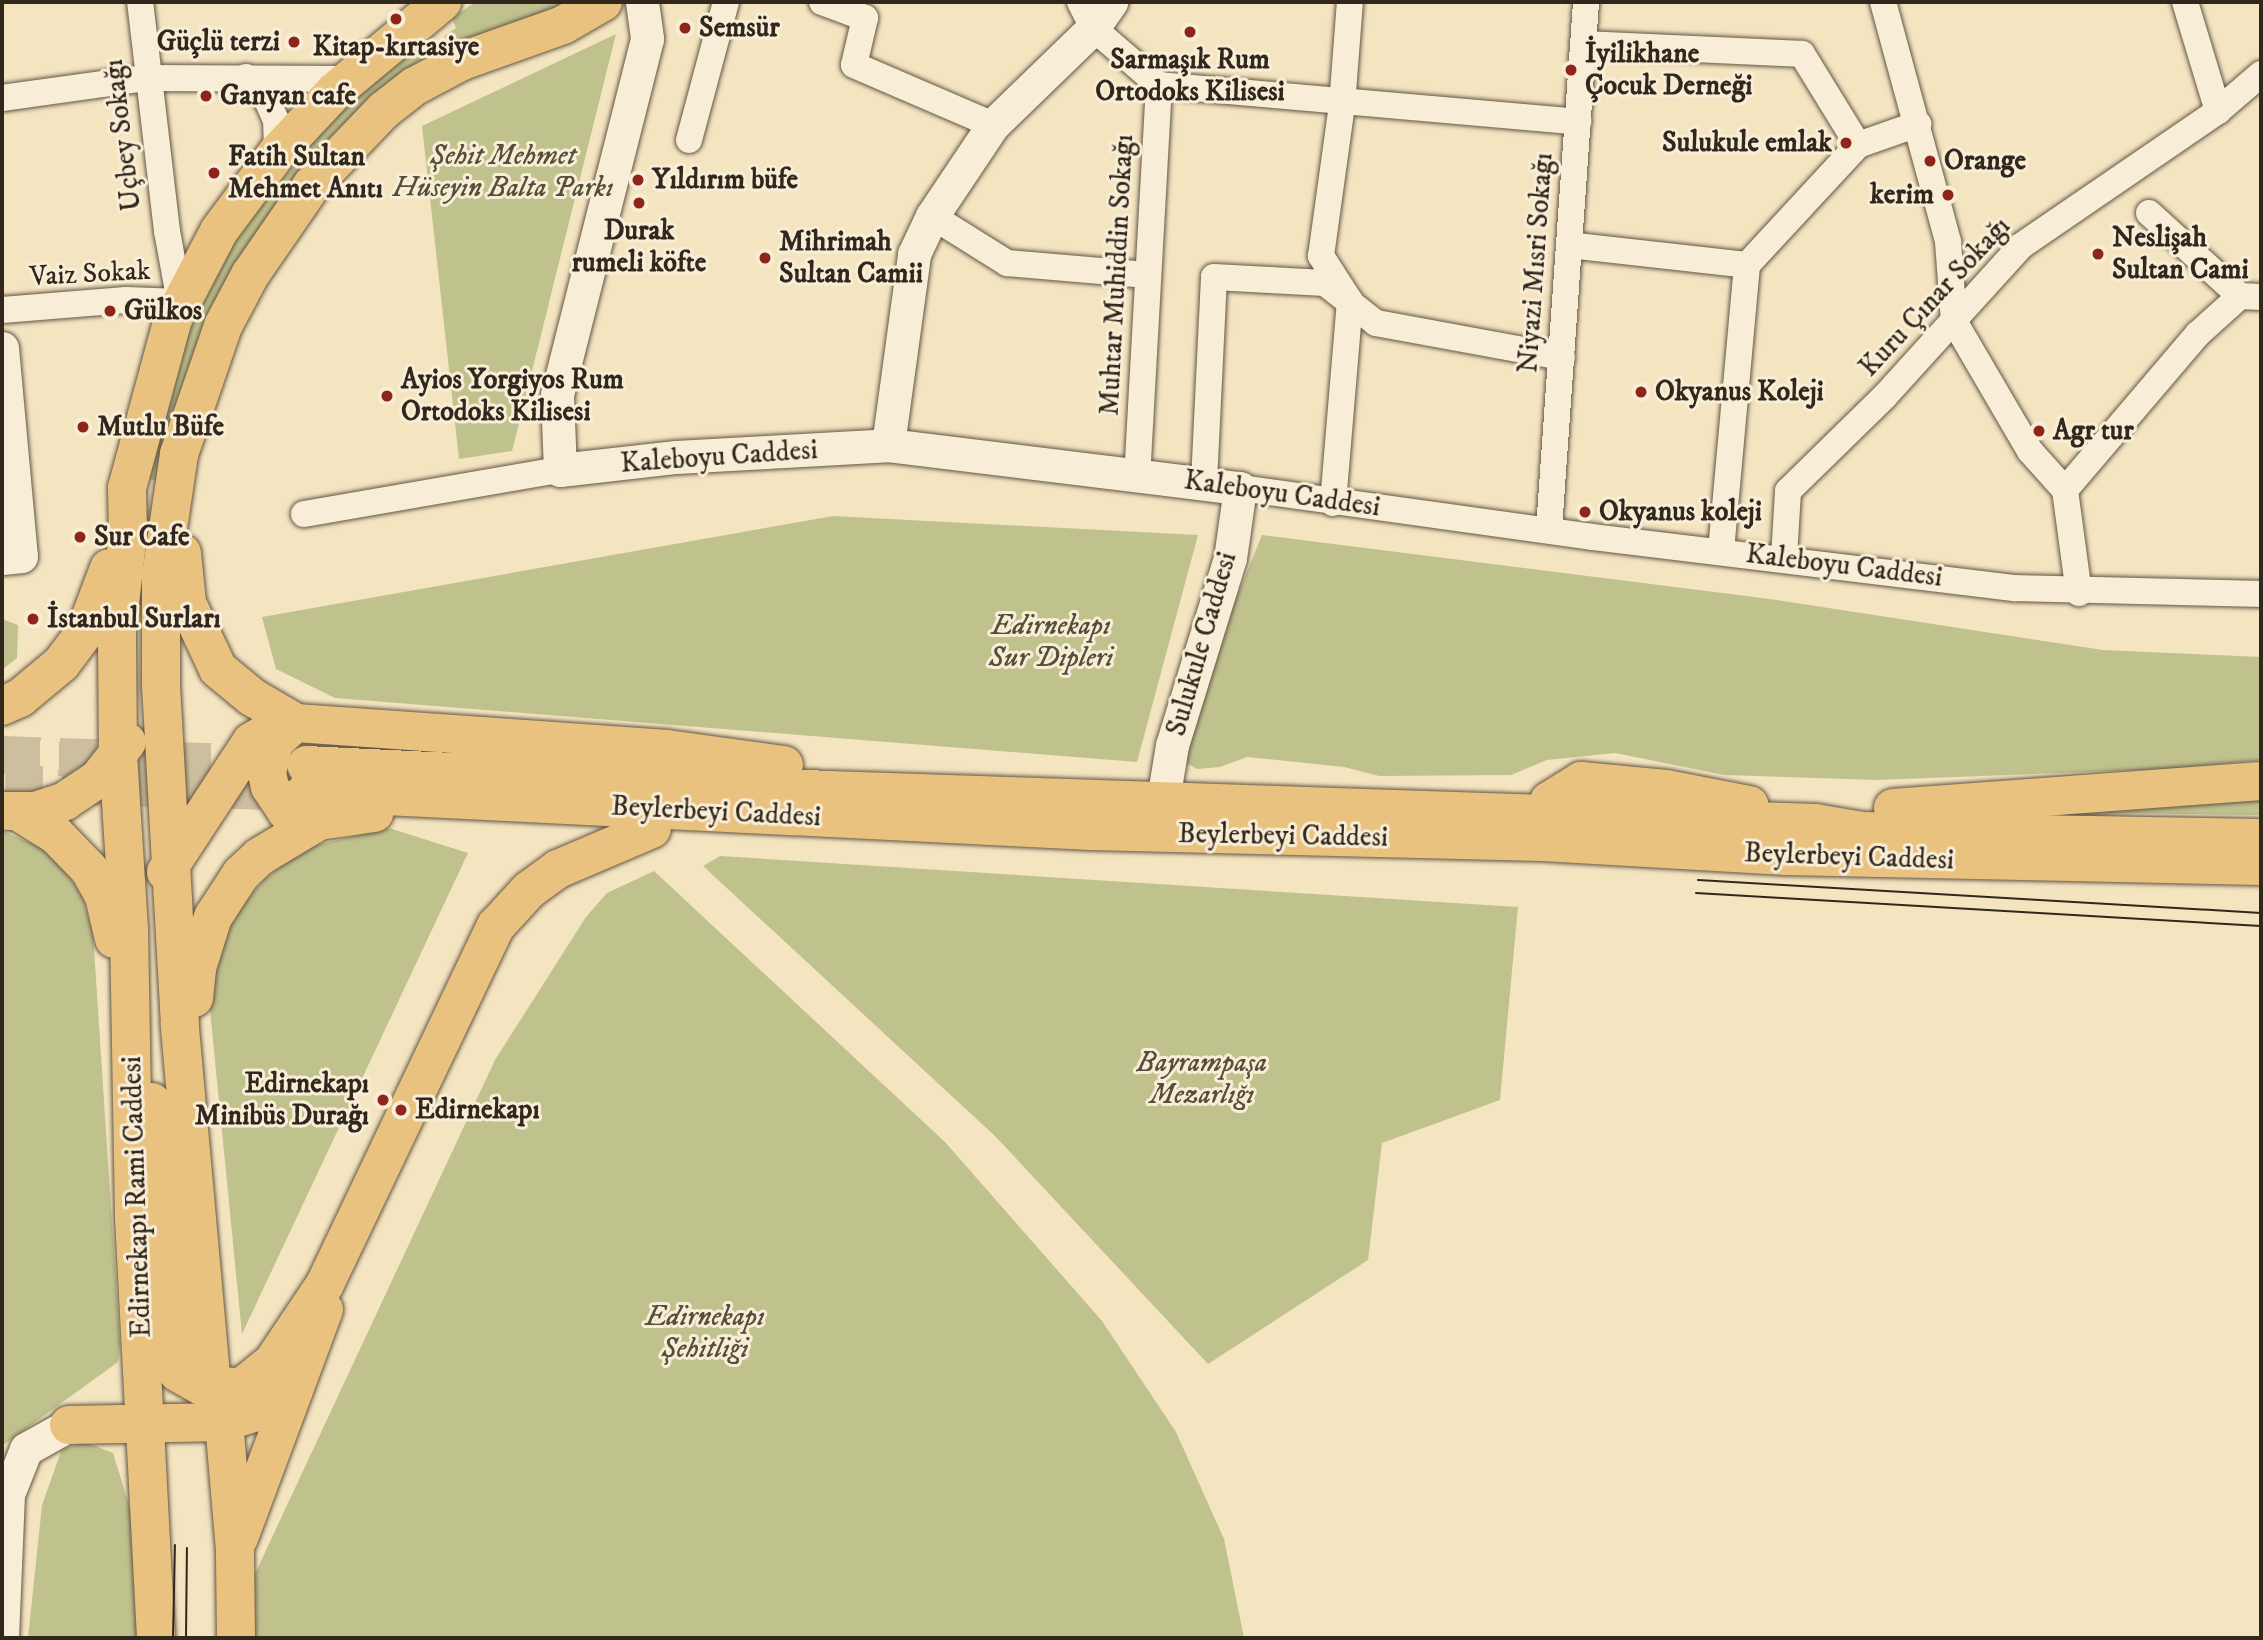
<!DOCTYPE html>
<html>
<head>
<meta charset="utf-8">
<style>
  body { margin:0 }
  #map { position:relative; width:2263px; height:1640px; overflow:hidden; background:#f4e4c0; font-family:"IM FELL DW Pica",serif }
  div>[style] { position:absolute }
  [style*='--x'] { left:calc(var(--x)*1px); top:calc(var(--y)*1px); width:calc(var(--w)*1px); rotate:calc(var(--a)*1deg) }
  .green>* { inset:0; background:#c0c28e }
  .primary-tunnel>* { height:38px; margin-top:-19px; transform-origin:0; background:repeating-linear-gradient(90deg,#cdbe9f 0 38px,transparent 0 57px) }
  .roads { filter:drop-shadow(0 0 2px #625645) drop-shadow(0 0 2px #625645) }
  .minor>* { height:26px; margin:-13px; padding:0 13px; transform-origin:13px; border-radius:13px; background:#f8edd6 }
  .tertiary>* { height:33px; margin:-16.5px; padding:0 16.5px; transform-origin:16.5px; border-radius:16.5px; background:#f8edd6 }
  .primary>* { height:38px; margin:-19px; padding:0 19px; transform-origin:19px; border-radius:19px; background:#eac280 }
  .tram>* { height:2px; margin:-1px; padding:0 1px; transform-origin:1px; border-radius:1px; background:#31271c }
  .dots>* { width:19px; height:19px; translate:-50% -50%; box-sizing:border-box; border:4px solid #f8edd6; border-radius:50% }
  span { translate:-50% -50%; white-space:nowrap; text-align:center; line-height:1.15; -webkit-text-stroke:6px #f8edd6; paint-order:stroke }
  .poi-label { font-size:28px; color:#31271c; font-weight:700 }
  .left { translate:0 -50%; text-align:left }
  .right { translate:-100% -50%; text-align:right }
  .street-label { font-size:28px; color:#31271c }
  .park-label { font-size:28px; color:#554e38; font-style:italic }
  .frame { position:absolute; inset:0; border:4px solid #31271c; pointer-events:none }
</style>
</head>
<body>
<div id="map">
  <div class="green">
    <div style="clip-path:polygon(475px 2px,575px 2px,452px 49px,444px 36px,456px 28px,452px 18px)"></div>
    <div style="clip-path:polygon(616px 34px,512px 451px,459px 459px,422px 126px)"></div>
    <div style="clip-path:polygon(421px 39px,433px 60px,341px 134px,161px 482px,149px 479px,183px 344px,235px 239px,329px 121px)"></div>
    <div style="clip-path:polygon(833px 516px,1198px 535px,1137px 762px,335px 698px,276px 669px,262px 617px)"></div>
    <div style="clip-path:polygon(1262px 535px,1770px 599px,2103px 650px,2261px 657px,2261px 760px,2167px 769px,1877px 780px,1724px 775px,1615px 753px,1547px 760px,1511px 775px,1379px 776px,1344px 767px,1247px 757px,1220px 767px,1197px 769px,1183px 761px,1178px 741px)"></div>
    <div style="clip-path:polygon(2px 619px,18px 625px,17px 658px,2px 670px)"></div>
    <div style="clip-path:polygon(2261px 797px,2261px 815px,2106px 813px,2106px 808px)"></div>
    <div style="clip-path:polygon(389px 828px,468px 853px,242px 1334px,208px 990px,227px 922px,265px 879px,304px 848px)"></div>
    <div style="clip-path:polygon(2px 831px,43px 848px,64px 868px,82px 896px,93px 933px,120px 1345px,118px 1362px,2px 1446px)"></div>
    <div style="clip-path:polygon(720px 856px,1518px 907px,1500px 1100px,1382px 1143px,1368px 1260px,1208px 1364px,995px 1136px,703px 866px)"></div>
    <div style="clip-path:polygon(654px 871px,945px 1142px,1102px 1321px,1176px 1432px,1224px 1539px,1244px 1638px,250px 1638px,246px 1593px,495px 1060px,586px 917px,607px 893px)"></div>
    <div style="clip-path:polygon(85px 1442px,113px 1453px,130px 1508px,140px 1638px,28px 1638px,42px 1505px,62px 1449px)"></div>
  </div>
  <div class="primary-tunnel">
    <div style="--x:2;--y:755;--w:264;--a:2"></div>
    <div style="--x:5;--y:784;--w:299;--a:1.5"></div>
  </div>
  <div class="roads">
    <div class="minor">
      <div style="--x:822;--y:2;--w:46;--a:20.4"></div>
      <div style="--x:865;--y:18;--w:48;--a:103.2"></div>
      <div style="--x:854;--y:65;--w:151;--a:23.3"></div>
      <div style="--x:1080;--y:2;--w:29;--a:63"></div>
      <div style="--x:1093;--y:28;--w:87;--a:40.8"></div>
      <div style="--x:1159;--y:85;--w:389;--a:93.2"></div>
      <div style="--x:1883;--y:2;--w:249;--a:74.8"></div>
      <div style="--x:1948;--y:242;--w:79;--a:85.7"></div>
      <div style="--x:1954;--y:321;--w:151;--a:59.7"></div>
      <div style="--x:2030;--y:451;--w:52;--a:48.1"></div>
      <div style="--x:2065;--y:490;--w:104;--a:82.3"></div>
      <div style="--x:2185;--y:2;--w:114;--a:73.2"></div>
      <div style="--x:1585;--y:44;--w:217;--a:2.6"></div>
      <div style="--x:1802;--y:54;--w:107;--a:58.4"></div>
      <div style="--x:246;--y:77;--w:31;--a:48"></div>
      <div style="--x:267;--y:100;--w:22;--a:66"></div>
      <div style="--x:276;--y:120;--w:33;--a:88"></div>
      <div style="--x:1159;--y:85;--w:421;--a:5"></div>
      <div style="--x:2;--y:98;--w:146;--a:-7.9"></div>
      <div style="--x:147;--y:78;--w:202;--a:0.3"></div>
      <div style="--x:689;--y:140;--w:143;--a:-75"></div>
      <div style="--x:2149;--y:213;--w:123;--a:42.4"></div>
      <div style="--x:2240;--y:296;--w:21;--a:3"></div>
      <div style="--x:932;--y:216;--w:89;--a:32.1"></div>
      <div style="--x:1007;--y:263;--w:141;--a:4.9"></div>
      <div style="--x:1569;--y:245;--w:179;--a:6.4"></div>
      <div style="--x:1747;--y:265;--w:163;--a:-47.2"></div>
      <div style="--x:1858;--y:145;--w:64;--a:-19.3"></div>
      <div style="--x:2;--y:310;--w:124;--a:-4.6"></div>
      <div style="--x:126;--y:300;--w:54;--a:2.1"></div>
      <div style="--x:180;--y:302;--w:72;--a:-100.4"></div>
      <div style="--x:167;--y:231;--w:231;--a:-96.7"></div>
      <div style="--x:1204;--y:482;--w:205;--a:-87.2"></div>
      <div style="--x:1214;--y:277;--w:111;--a:3.1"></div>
      <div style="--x:1325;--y:283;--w:65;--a:38.1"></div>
      <div style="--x:1376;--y:323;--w:189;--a:10.4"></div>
      <div style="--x:1240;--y:488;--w:355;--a:7.9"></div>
      <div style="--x:1592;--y:537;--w:426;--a:6.9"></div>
      <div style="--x:2015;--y:588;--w:246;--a:1.4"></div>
      <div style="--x:2065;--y:490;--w:205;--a:-49.6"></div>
      <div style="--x:2198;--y:334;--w:57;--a:-42.1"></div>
      <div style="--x:1333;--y:503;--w:203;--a:-85.2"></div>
      <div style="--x:1350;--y:301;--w:54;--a:-122.8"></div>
      <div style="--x:1321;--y:256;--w:152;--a:-82.1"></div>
      <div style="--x:1342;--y:105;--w:103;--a:-85.6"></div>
      <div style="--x:304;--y:514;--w:260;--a:-9.8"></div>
      <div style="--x:1549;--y:529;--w:528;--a:-85.98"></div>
      <div style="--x:1721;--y:551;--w:287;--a:-84.8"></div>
      <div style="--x:1784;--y:557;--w:66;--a:-86.5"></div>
      <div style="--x:1788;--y:491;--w:136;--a:-44.4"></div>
      <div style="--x:1885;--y:396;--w:202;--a:-47.8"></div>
      <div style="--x:2021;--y:246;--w:239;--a:-34.4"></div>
      <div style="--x:2218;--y:111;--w:57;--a:-40.7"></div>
    </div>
    <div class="tertiary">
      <div style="--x:642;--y:2;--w:37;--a:82"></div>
      <div style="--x:647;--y:39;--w:367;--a:104.2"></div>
      <div style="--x:557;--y:395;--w:75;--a:87.7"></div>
      <div style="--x:560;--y:470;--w:117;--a:-6.4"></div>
      <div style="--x:676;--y:457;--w:212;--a:-3.2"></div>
      <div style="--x:888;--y:445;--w:355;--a:7"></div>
      <div style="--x:1240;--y:488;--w:71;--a:98.1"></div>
      <div style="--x:1230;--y:558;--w:196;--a:107.2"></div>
      <div style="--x:1172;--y:745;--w:56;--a:99.3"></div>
      <div style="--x:2;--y:348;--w:209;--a:84.8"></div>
      <div style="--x:21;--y:556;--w:19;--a:174"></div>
      <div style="--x:888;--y:445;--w:193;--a:-82.2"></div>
      <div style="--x:914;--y:254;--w:42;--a:-64.7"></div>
      <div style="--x:932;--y:216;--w:110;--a:-56.2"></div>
      <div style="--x:993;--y:125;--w:139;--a:-44.1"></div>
      <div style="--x:1093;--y:28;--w:32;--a:-55"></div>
      <div style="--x:2;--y:1637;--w:143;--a:-87.6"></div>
      <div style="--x:8;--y:1494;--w:48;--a:-68.2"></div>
      <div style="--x:26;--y:1449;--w:49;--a:-29.2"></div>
    </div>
    <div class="primary">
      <div style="--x:182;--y:553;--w:50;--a:84.3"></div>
      <div style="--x:187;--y:603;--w:73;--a:64.8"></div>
      <div style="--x:218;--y:669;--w:44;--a:39.5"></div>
      <div style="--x:252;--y:697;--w:51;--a:30.6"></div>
      <div style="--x:2;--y:706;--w:20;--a:-24"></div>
      <div style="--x:20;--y:698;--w:53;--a:-39.7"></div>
      <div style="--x:61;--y:664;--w:40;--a:-53"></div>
      <div style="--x:85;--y:632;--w:68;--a:-69.4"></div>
      <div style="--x:294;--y:724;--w:27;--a:138"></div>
      <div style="--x:274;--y:742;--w:32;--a:103"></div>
      <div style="--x:267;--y:773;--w:14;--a:78"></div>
      <div style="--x:270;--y:787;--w:29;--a:56"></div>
      <div style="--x:286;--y:811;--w:31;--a:25"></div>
      <div style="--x:306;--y:765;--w:524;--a:2.74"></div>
      <div style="--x:829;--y:790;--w:987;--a:1.92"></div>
      <div style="--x:1815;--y:823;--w:48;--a:9.7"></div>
      <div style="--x:1862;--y:831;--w:399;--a:1"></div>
      <div style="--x:305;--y:792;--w:787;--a:2.84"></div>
      <div style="--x:1091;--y:831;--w:452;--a:1.4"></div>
      <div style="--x:1543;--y:842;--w:243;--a:3.3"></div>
      <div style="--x:1786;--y:856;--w:475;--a:1.2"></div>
      <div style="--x:1893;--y:808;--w:369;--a:-4.2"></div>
      <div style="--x:7;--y:811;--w:28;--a:0"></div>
      <div style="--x:35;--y:811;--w:32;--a:-18"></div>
      <div style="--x:65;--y:801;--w:40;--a:-34"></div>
      <div style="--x:98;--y:779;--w:47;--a:-51.9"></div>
      <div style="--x:19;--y:812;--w:44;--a:31.9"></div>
      <div style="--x:56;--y:835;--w:47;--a:45.9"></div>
      <div style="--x:89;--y:869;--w:31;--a:61"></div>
      <div style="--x:104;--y:896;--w:44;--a:76.9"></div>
      <div style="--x:1543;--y:830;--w:30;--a:-78"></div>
      <div style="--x:1549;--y:801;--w:38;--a:-32"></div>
      <div style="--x:1581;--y:781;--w:85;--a:5.4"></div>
      <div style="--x:1666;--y:789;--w:85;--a:10.9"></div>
      <div style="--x:166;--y:872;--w:155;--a:-56.8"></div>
      <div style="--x:251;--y:742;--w:29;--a:-31"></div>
      <div style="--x:276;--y:727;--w:20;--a:-11"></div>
      <div style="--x:296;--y:723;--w:372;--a:4"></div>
      <div style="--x:667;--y:749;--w:118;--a:7.8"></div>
      <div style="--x:194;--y:998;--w:30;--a:-84"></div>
      <div style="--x:197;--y:968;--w:53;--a:-72.6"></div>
      <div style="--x:213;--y:917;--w:51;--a:-56.9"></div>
      <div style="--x:241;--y:874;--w:25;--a:-43"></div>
      <div style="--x:259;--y:857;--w:70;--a:-31"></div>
      <div style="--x:319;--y:821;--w:56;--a:-8.3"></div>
      <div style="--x:152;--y:1102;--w:117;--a:83.6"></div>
      <div style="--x:165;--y:1218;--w:143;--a:87.2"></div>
      <div style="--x:172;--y:1361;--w:13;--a:63"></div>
      <div style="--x:178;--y:1373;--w:26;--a:29"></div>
      <div style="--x:201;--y:1386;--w:41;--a:1.4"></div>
      <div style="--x:242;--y:1387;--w:38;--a:-39"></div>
      <div style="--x:272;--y:1363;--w:95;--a:-56.1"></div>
      <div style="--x:325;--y:1284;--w:397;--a:-64.5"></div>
      <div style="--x:496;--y:926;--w:49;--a:-47.5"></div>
      <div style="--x:529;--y:890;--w:36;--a:-36"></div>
      <div style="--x:558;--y:869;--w:102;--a:-23.1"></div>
      <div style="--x:69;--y:1425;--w:155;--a:-1.1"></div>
      <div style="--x:224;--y:1422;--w:39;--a:-17"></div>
      <div style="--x:261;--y:1411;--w:39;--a:-32"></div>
      <div style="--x:239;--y:1538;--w:244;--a:-69.6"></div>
      <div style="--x:156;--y:1638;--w:424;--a:-93"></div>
      <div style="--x:134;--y:1215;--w:286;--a:-91"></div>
      <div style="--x:129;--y:929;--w:173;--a:-93.6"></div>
      <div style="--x:118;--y:756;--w:126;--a:-90.5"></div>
      <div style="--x:117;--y:630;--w:98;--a:-83.5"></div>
      <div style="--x:128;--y:533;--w:45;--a:-91.3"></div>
      <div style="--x:127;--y:488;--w:175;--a:-74.8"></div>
      <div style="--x:173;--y:319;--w:99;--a:-62.4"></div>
      <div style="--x:219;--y:231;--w:97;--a:-53.4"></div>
      <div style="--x:277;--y:153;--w:83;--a:-46.9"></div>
      <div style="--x:334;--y:92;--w:141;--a:-39.8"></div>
      <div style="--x:236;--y:1638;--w:88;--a:-90.7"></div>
      <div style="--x:235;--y:1550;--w:128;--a:-94.9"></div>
      <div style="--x:224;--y:1422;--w:37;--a:-109"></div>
      <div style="--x:212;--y:1387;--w:363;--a:-95.1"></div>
      <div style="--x:180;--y:1025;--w:341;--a:-93.2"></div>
      <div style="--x:161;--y:685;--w:110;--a:-90"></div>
      <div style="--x:161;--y:575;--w:122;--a:-81.5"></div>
      <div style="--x:179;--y:454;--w:135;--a:-71"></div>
      <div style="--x:223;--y:326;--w:58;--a:-62.1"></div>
      <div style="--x:250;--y:275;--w:109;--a:-55.4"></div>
      <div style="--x:312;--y:185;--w:104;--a:-46.2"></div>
      <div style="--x:384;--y:110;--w:39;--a:-38"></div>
      <div style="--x:415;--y:86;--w:53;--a:-28"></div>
      <div style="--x:462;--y:61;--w:107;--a:-19.6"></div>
      <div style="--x:563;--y:25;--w:46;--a:-29.9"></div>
    </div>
  </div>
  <div class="tram">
    <div style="--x:1698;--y:880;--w:564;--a:3.35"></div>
    <div style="--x:1696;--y:893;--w:566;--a:3.34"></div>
    <div style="--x:173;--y:1638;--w:93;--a:-88.8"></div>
    <div style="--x:186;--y:1638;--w:90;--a:-89.4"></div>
  </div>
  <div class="dots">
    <div style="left:396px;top:19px;background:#8f2418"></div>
    <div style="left:685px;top:28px;background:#8f2418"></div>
    <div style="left:1190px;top:32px;background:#8f2418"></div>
    <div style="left:294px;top:42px;background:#8f2418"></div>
    <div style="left:1571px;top:70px;background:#8f2418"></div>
    <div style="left:206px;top:96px;background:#8f2418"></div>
    <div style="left:1846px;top:143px;background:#8f2418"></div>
    <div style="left:1930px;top:161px;background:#8f2418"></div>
    <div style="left:214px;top:173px;background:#8f2418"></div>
    <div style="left:638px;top:180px;background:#8f2418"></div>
    <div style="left:1948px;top:195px;background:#8f2418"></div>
    <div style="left:639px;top:203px;background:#8f2418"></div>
    <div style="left:2098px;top:254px;background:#8f2418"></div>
    <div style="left:765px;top:258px;background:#8f2418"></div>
    <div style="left:110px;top:311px;background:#8f2418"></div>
    <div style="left:1641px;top:392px;background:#8f2418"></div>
    <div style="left:387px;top:396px;background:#8f2418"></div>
    <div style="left:83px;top:427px;background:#8f2418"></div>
    <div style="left:2039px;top:431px;background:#8f2418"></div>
    <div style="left:1585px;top:512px;background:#8f2418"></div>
    <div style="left:80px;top:537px;background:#8f2418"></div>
    <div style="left:33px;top:619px;background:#8f2418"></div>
    <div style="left:383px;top:1100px;background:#8f2418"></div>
    <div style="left:401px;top:1110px;background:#8f2418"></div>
  </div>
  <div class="poi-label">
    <span class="left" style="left:699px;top:28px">Semsür</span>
    <span class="right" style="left:280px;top:42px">Güçlü terzi</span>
    <span style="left:396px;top:47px">Kitap-kırtasiye</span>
    <span class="left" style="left:1585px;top:70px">İyilikhane<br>Çocuk Derneği</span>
    <span style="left:1190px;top:76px">Sarmaşık Rum<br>Ortodoks Kilisesi</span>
    <span class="left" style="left:220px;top:96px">Ganyan cafe</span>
    <span class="right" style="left:1832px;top:143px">Sulukule emlak</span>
    <span class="left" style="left:228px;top:173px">Fatih Sultan<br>Mehmet Anıtı</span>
    <span class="left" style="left:1944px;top:161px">Orange</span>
    <span class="left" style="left:652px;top:180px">Yıldırım büfe</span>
    <span class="right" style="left:1934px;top:195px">kerim</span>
    <span style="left:639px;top:247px">Durak<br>rumeli köfte</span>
    <span class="left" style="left:2112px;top:254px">Neslişah<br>Sultan Cami</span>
    <span class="left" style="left:779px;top:258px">Mihrimah<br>Sultan Camii</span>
    <span class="left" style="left:124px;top:311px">Gülkos</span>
    <span class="left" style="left:401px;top:396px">Ayios Yorgiyos Rum<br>Ortodoks Kilisesi</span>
    <span class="left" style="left:1655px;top:392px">Okyanus Koleji</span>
    <span class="left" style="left:97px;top:427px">Mutlu Büfe</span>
    <span class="left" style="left:2053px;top:431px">Agr tur</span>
    <span class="left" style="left:1599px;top:512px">Okyanus koleji</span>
    <span class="left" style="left:94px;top:537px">Sur Cafe</span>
    <span class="left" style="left:47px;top:619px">İstanbul Surları</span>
    <span class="right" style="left:369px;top:1100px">Edirnekapı<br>Minibüs Durağı</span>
    <span class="left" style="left:415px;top:1110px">Edirnekapı</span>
  </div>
  <div class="street-label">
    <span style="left:123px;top:135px;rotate:-97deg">Uçbey Sokağı</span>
    <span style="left:1536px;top:263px;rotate:-86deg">Niyazi Mısri Sokağı</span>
    <span style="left:90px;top:274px;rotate:-3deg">Vaiz Sokak</span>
    <span style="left:1117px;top:275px;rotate:-87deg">Muhtar Muhiddin Sokağı</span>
    <span style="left:1935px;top:297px;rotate:-47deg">Kuru Çınar Sokağı</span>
    <span style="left:719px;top:457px;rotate:-4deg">Kaleboyu Caddesi</span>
    <span style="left:1282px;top:494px;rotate:8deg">Kaleboyu Caddesi</span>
    <span style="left:1844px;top:566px;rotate:7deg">Kaleboyu Caddesi</span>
    <span style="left:1202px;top:644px;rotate:-74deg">Sulukule Caddesi</span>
    <span style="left:716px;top:812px;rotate:3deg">Beylerbeyi Caddesi</span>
    <span style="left:1283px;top:836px;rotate:1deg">Beylerbeyi Caddesi</span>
    <span style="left:1849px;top:857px;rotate:2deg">Beylerbeyi Caddesi</span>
    <span style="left:137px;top:1197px;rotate:-92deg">Edirnekapı Rami Caddesi</span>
  </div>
  <div class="park-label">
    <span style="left:503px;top:172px">Şehit Mehmet<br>Hüseyin Balta Parkı</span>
    <span style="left:1051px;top:642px">Edirnekapı<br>Sur Dipleri</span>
    <span style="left:1202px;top:1079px">Bayrampaşa<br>Mezarlığı</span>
    <span style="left:705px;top:1333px">Edirnekapı<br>Şehitliği</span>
  </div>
  <div class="frame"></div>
</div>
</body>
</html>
